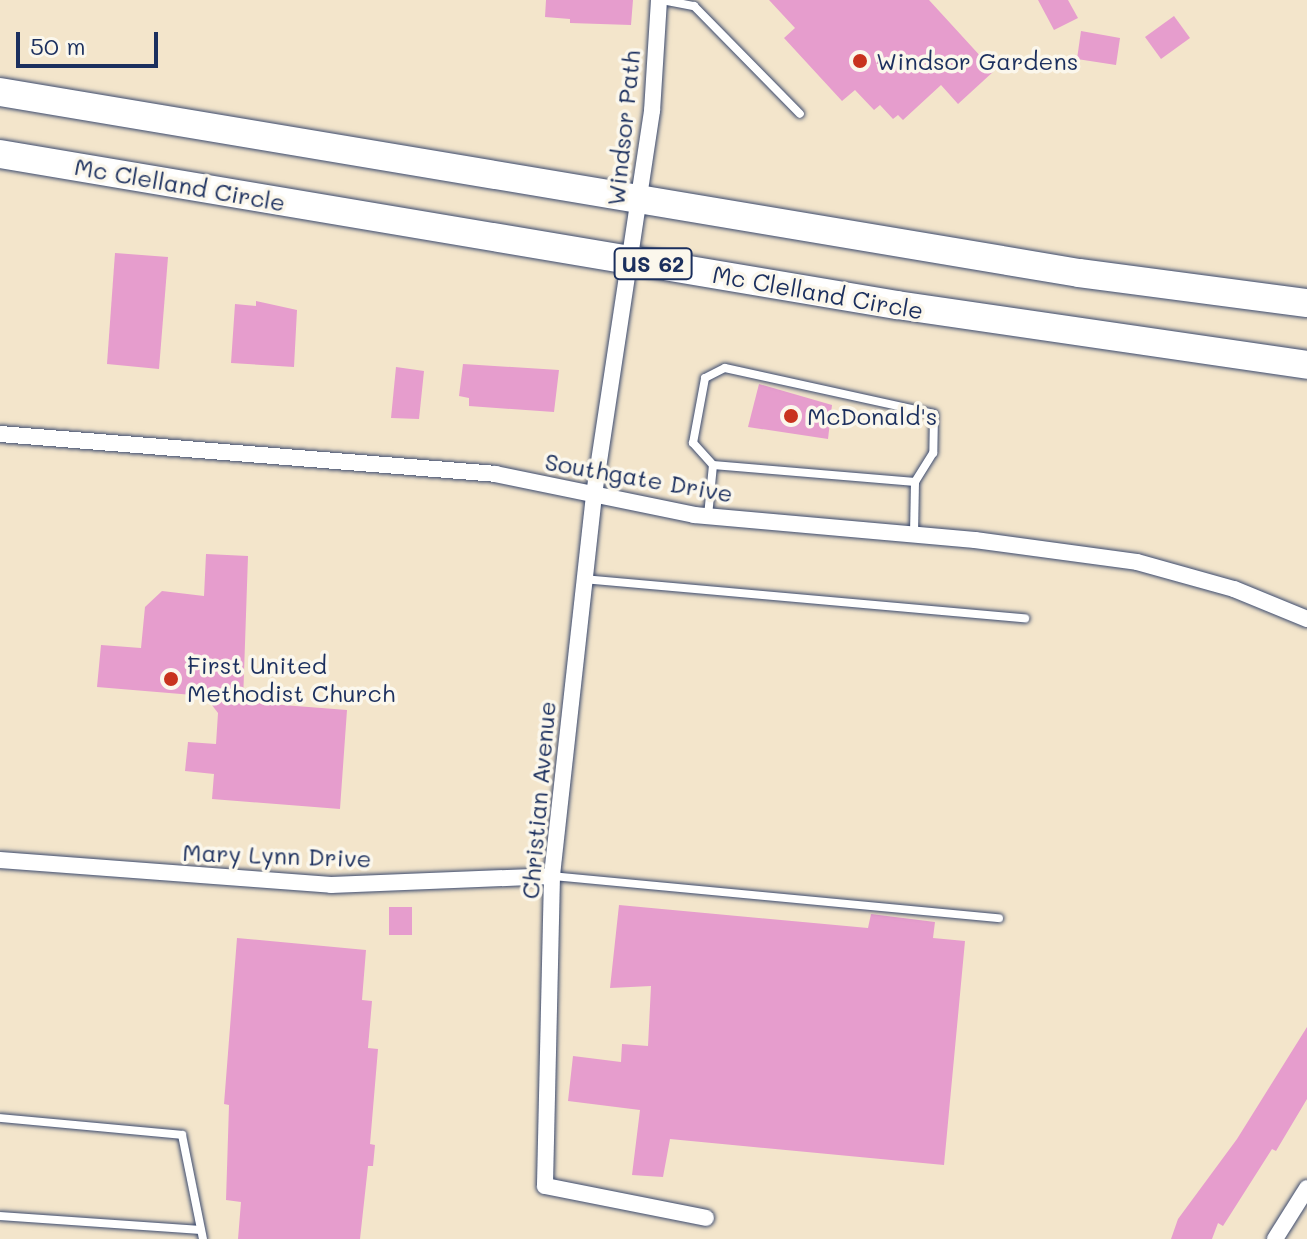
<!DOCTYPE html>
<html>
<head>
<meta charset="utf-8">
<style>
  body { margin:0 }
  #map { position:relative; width:1307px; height:1239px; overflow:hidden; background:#f3e5cb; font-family:Mali,sans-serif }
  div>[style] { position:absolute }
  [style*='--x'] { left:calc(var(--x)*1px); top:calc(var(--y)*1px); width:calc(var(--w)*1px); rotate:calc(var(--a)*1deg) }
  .building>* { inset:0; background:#e69dcd }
  .roads { filter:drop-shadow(0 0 2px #3b4a6e) drop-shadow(0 0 2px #3b4a6e) }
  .lane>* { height:8px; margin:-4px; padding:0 4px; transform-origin:4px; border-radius:4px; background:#fff }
  .street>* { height:16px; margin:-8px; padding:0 8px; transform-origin:8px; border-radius:8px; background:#fff }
  .highway>* { height:28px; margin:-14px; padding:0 14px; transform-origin:14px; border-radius:14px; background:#fff }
  .dots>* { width:22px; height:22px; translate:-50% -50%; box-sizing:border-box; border:4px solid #fbf7ec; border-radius:50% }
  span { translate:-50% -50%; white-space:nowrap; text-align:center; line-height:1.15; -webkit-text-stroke:7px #fbf7ec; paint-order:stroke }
  .shield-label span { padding:2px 6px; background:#fbf7ec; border:2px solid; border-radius:6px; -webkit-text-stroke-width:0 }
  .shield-label { font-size:22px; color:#1b2f5e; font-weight:700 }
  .poi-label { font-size:24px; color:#1b2f5e }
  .left { translate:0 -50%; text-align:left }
  .street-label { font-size:24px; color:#1b2f5e }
  .scale { position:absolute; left:16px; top:32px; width:142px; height:36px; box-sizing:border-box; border:4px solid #1b2f5e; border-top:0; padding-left:10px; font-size:24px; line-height:28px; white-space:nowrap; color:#1b2f5e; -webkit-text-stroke:6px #fbf7ec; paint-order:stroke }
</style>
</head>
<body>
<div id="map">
  <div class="building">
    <div style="clip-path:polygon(546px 0,633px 0,631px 25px,570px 23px,570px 19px,545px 17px)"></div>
    <div style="clip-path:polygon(769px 0,929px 0,994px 71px,958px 104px,941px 85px,903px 120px,898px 115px,893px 119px,880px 105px,874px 110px,855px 90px,842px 101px,784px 38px,795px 28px)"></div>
    <div style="clip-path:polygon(1038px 0,1068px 0,1078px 18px,1054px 30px)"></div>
    <div style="clip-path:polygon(1174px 16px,1190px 38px,1161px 59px,1145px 37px)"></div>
    <div style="clip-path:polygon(1081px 31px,1120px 38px,1116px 65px,1077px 59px)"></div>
    <div style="clip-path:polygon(115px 253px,168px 257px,159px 369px,107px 364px)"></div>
    <div style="clip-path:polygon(256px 301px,297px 310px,294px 367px,231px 363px,235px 304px,256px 306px)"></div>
    <div style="clip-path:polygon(463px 364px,559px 370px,554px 412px,469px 406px,469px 398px,459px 396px)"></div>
    <div style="clip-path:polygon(396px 367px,424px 371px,419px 419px,391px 418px)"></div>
    <div style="clip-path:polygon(759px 384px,832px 405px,828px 439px,748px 427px)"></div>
    <div style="clip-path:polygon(206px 554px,248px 556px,243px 702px,347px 710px,340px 809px,212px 799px,214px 774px,185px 771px,188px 742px,216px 744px,218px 713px,205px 696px,97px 687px,101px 645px,141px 648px,145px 607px,162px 591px,204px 596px)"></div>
    <div style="clip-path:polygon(619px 905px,868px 928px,871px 914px,935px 922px,933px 938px,965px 941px,944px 1165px,670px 1139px,663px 1177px,632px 1175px,640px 1110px,568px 1101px,573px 1056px,621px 1062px,622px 1044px,648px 1046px,651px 986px,610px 988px)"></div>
    <div style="clip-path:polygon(389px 907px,412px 907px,412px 935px,389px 935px)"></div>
    <div style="clip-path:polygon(237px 938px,366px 950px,362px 1000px,372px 1001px,368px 1048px,378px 1049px,370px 1144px,375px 1145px,373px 1166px,368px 1166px,360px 1239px,238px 1239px,241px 1202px,226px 1200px,229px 1105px,224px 1104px)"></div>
    <div style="clip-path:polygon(1307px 1027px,1307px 1099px,1276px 1151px,1272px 1149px,1223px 1226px,1218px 1223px,1212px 1239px,1171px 1239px,1178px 1219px,1237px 1139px)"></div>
  </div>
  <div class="roads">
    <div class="lane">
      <div style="--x:662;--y:0;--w:33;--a:11"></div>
      <div style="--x:694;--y:6;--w:151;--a:45.5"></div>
      <div style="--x:713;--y:465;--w:203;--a:4.8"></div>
      <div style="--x:708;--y:516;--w:51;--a:-84.4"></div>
      <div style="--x:713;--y:465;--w:30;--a:-132"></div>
      <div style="--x:693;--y:443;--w:66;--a:-79.5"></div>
      <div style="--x:705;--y:378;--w:22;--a:-27"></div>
      <div style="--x:725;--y:368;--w:214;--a:12.4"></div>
      <div style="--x:934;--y:414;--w:39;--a:91"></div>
      <div style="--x:933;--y:453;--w:34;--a:122"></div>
      <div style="--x:915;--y:482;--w:53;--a:91.1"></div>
      <div style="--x:584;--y:579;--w:443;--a:5.1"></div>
      <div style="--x:552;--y:876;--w:449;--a:5.4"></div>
      <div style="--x:0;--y:1118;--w:183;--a:5.3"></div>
      <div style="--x:182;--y:1135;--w:106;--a:78.6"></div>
      <div style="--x:0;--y:1216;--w:201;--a:4"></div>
    </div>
    <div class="street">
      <div style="--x:659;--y:0;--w:111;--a:93.6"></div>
      <div style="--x:652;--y:111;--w:388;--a:98.6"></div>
      <div style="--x:594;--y:495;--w:383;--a:96.3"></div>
      <div style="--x:552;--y:876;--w:310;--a:91.3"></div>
      <div style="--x:545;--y:1186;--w:164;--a:11.2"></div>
      <div style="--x:0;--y:434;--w:497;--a:4.6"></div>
      <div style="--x:495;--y:474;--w:203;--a:11.6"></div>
      <div style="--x:694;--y:515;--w:282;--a:5.1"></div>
      <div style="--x:975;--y:540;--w:163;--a:7.7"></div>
      <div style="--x:1137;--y:562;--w:101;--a:15.6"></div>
      <div style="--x:1234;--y:589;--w:79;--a:22.3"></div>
      <div style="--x:0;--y:860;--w:332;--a:4.3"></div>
      <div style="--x:331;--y:885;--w:221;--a:-2.3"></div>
      <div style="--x:1275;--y:1239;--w:60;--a:-57.9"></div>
    </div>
    <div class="highway">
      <div style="--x:0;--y:92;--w:1094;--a:9.52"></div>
      <div style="--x:1079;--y:273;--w:230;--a:7.5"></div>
      <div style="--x:0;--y:154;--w:910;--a:9.56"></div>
      <div style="--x:897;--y:305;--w:414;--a:8.3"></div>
    </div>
  </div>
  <div class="dots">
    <div style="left:860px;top:61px;background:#c8321e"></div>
    <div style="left:791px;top:416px;background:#c8321e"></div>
    <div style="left:171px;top:679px;background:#c8321e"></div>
  </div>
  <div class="shield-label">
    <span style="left:653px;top:264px">US 62</span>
  </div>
  <div class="poi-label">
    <span class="left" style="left:876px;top:61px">Windsor Gardens</span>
    <span class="left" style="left:807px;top:416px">McDonald's</span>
    <span class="left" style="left:187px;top:679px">First United<br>Methodist Church</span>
  </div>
  <div class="street-label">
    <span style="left:623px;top:128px;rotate:-84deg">Windsor Path</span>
    <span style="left:180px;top:184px;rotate:10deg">Mc Clelland Circle</span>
    <span style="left:818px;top:292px;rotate:10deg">Mc Clelland Circle</span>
    <span style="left:639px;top:477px;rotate:10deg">Southgate Drive</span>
    <span style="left:538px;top:800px;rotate:-85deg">Christian Avenue</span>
    <span style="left:277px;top:855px;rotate:2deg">Mary Lynn Drive</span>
  </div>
  <div class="scale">50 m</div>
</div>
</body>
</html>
